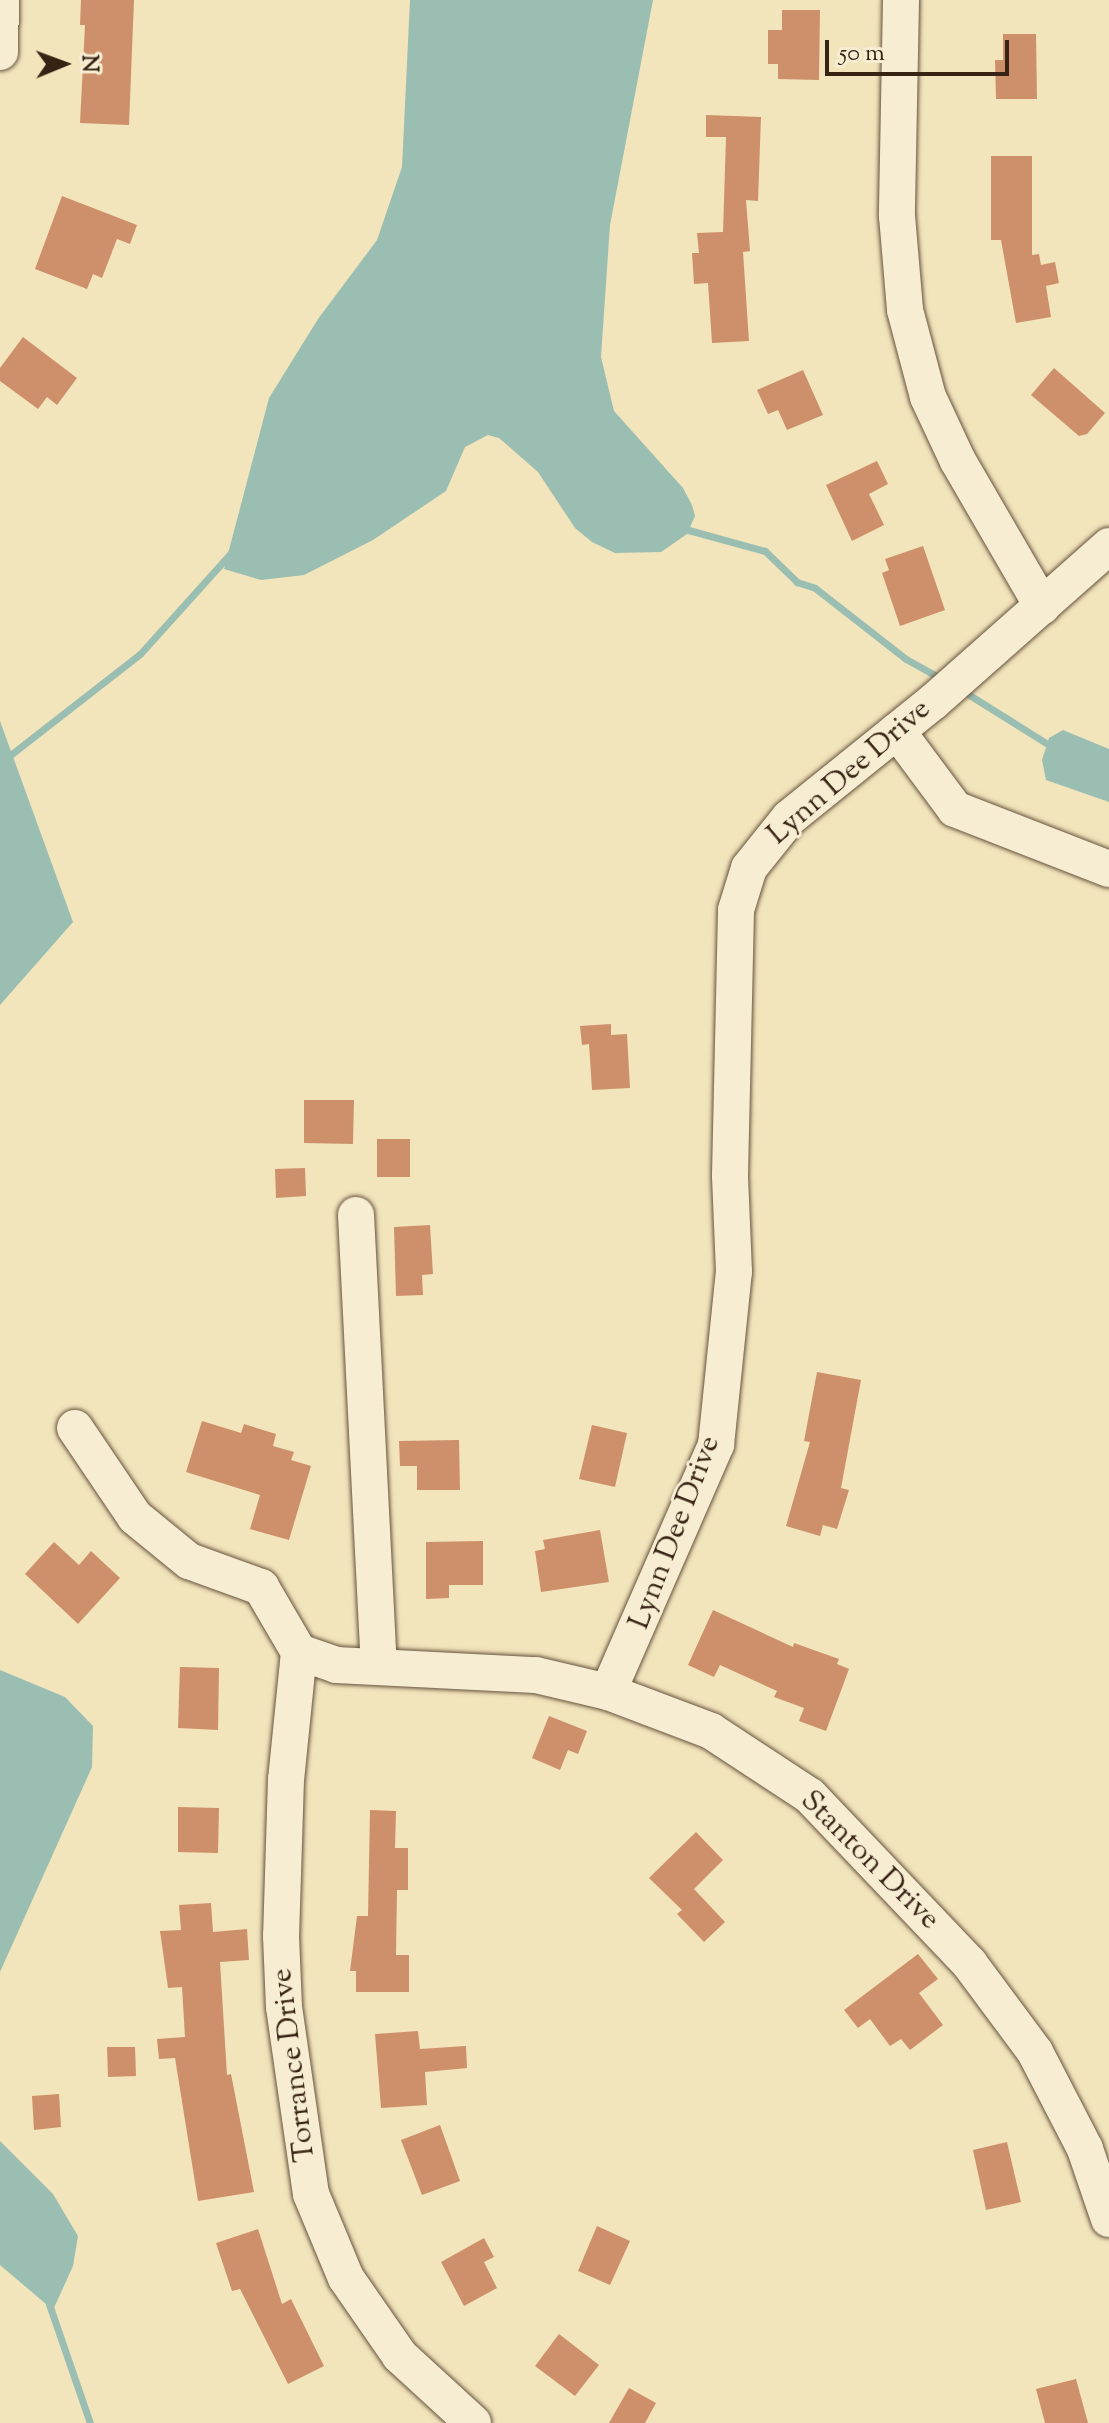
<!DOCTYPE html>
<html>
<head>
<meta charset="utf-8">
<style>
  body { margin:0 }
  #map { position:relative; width:1109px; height:2423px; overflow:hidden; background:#f2e4bb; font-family:"Sorts Mill Goudy",serif }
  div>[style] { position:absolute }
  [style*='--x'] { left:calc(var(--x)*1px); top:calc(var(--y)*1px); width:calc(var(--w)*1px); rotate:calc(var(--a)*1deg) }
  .water>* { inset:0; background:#9bbeb2 }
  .stream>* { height:7px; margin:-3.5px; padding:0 3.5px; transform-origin:3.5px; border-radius:3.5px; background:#9bbeb2 }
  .building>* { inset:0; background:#ce906a }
  .roads { filter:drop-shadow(0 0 2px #66533d) drop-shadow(0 0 2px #66533d) }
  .minor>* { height:36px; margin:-18px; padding:0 18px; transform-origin:18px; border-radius:18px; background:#f7edd3 }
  span { translate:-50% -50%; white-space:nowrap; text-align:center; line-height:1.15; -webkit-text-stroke:6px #f7edd3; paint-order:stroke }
  .street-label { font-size:30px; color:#372313 }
  .north { position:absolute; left:24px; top:24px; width:80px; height:80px; -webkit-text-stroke:6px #f7edd3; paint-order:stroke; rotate:89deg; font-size:22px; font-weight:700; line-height:32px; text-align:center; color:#372313 }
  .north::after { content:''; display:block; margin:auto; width:28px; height:36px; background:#372313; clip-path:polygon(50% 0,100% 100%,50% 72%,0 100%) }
  .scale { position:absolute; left:825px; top:40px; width:184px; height:36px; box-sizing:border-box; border:4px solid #372313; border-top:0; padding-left:10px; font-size:24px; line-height:28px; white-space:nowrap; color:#372313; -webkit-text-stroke:6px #f7edd3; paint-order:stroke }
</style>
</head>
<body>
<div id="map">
  <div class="water">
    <div style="clip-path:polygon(410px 0,653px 0,610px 225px,601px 357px,614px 411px,683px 488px,692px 505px,695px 516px,687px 534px,661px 552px,615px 553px,592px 542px,575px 528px,538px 472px,499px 438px,488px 435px,465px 447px,446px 491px,373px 540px,304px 575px,261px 580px,224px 569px,269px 398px,318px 319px,377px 240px,402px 167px)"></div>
    <div style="clip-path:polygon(0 721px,73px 922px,0 1005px)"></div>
    <div style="clip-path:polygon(1063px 730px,1109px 749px,1109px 802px,1046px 780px,1042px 760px,1049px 738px)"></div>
    <div style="clip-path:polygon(0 1670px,65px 1697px,93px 1726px,92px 1767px,0 1972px)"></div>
    <div style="clip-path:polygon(0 2141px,53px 2194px,78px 2236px,73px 2266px,53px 2310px,0 2265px)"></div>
  </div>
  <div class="stream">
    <div style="--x:681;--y:528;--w:87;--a:15.3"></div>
    <div style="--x:765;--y:551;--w:45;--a:44.1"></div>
    <div style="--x:797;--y:582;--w:19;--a:18"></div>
    <div style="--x:815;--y:588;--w:115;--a:38"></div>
    <div style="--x:906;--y:659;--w:41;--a:29.1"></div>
    <div style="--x:963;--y:691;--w:107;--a:32.1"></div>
    <div style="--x:0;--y:763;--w:177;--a:-37.9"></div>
    <div style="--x:140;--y:654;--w:136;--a:-48"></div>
    <div style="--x:49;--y:2304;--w:126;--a:71"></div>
  </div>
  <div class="building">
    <div style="clip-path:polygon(81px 0,134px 0,129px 125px,80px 123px,85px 25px,80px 25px)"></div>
    <div style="clip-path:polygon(782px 10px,820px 10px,819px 80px,778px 79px,778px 64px,768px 64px,768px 30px,782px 30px)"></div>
    <div style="clip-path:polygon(1003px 34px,1036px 34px,1037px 99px,996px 99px,995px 60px,1003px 60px)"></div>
    <div style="clip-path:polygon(706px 115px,761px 117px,758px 201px,746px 200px,750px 251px,743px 252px,749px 341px,712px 343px,708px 283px,694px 284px,692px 253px,699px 253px,697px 233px,723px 232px,726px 137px,706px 137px)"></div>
    <div style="clip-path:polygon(991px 156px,1032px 156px,1032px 255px,1039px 254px,1041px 265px,1055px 262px,1059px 283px,1046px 286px,1051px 317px,1016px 323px,1001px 240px,991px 240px)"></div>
    <div style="clip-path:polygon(62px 196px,137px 225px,130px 244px,117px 239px,102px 278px,93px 274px,87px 289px,35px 269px)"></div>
    <div style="clip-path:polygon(23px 337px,77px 378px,57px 405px,47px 397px,38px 409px,0 381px,0 368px)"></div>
    <div style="clip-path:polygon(1054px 368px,1105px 413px,1087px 434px,1079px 436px,1031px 395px)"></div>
    <div style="clip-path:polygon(803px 370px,823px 415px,787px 430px,778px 410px,768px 414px,757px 390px)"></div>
    <div style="clip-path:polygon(877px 461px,888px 484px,869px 494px,884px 525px,852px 541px,826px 485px)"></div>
    <div style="clip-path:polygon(923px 546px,945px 610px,900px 626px,882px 573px,889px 570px,885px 559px)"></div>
    <div style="clip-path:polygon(611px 1024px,611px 1035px,627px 1034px,630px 1088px,592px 1090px,589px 1044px,582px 1045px,580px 1026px)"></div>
    <div style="clip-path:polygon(304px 1100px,354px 1100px,353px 1144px,304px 1143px)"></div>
    <div style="clip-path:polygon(377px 1139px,410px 1139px,410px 1177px,377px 1177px)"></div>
    <div style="clip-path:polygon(305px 1168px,306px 1196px,276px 1198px,275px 1169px)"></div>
    <div style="clip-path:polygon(430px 1225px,433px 1274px,422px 1275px,423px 1295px,396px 1296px,394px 1227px)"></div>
    <div style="clip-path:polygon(817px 1372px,861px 1380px,841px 1488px,849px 1490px,837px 1529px,823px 1525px,820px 1536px,786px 1526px,810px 1442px,804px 1441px)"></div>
    <div style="clip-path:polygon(202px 1421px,241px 1433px,244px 1424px,276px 1434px,273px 1446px,294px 1452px,291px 1460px,311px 1466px,289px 1540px,250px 1529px,260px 1495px,186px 1472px)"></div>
    <div style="clip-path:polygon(592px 1425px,627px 1433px,615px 1487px,579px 1479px)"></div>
    <div style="clip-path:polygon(459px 1440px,460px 1490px,417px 1490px,417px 1466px,400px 1466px,399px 1441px)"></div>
    <div style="clip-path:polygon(600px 1530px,609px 1582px,541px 1592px,535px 1551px,545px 1549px,543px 1540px)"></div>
    <div style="clip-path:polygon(483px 1541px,483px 1585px,449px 1585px,449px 1598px,426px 1599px,426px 1542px)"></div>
    <div style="clip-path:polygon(54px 1542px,79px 1565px,91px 1551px,120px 1578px,78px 1624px,25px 1574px)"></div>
    <div style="clip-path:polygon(713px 1610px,793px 1647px,794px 1643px,839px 1659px,837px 1664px,849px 1669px,826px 1731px,799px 1721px,804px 1708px,774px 1697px,777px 1691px,720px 1665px,714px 1677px,688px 1665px)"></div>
    <div style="clip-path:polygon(180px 1667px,219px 1668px,218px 1730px,178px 1728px)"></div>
    <div style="clip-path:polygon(549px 1716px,587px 1731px,578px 1754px,568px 1750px,560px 1770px,532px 1758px)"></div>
    <div style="clip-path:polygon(178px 1807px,219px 1808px,218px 1853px,178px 1852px)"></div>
    <div style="clip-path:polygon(370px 1810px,396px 1811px,395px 1848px,408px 1848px,408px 1890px,397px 1890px,396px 1955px,409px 1955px,409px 1992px,356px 1992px,356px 1971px,350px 1971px,357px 1916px,368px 1916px)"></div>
    <div style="clip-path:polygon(696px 1832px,723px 1860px,694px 1889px,725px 1922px,704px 1942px,677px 1914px,682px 1910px,649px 1878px)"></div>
    <div style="clip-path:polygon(211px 1903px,213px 1932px,247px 1929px,249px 1960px,220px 1962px,227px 2075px,231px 2074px,254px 2192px,198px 2201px,175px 2058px,159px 2059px,157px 2039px,185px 2037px,182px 1987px,168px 1988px,160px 1931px,181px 1930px,179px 1905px)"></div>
    <div style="clip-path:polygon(918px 1954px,938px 1979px,919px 1993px,943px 2025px,910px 2050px,901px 2039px,890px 2046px,870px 2019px,858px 2028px,844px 2010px)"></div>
    <div style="clip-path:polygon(418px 2031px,420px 2049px,466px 2046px,467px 2068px,425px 2072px,427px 2105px,381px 2108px,375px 2034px)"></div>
    <div style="clip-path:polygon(107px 2047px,135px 2047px,136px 2076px,108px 2077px)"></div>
    <div style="clip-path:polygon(59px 2094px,61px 2127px,34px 2130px,32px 2096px)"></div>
    <div style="clip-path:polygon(440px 2125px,460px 2181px,422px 2195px,401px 2140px)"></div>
    <div style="clip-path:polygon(1007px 2142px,1021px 2202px,986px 2210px,973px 2150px)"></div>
    <div style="clip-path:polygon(597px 2226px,630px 2241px,610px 2285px,578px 2271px)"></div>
    <div style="clip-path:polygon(258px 2229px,282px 2304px,291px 2299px,324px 2366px,288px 2384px,240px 2289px,232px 2291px,216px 2243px)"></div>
    <div style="clip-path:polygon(484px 2238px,494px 2257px,484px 2262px,497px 2288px,464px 2306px,441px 2262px)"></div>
    <div style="clip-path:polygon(559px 2334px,599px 2365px,575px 2396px,535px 2366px)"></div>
    <div style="clip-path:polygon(1076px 2379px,1088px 2423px,1045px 2423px,1036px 2389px)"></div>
    <div style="clip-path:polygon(629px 2388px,656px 2403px,645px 2423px,609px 2423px)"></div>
  </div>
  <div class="roads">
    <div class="minor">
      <div style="--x:901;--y:0;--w:216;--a:91.1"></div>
      <div style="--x:897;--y:216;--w:94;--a:85.1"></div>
      <div style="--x:905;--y:310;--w:90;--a:75.2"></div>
      <div style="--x:928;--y:397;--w:71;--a:64.9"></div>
      <div style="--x:958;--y:461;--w:168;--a:59.9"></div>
      <div style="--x:0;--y:52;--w:52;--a:-88.9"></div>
      <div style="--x:897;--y:731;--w:97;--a:53.4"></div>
      <div style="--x:955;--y:809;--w:165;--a:21.3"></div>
      <div style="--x:356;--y:1215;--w:452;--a:87.1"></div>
      <div style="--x:75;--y:1428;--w:107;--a:56"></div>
      <div style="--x:135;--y:1517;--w:70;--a:39.2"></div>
      <div style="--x:189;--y:1561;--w:77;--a:19.9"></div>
      <div style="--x:261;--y:1587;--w:75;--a:59.7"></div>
      <div style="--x:299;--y:1652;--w:39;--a:19"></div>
      <div style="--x:336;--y:1665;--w:200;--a:2.9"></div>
      <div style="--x:536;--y:1675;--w:74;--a:13.3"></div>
      <div style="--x:608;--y:1692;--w:110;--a:20.7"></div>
      <div style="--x:711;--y:1731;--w:118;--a:33.3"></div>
      <div style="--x:810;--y:1796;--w:231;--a:46.4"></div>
      <div style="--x:969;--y:1963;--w:111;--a:53.4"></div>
      <div style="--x:1035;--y:2052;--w:109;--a:62.7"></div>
      <div style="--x:1085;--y:2149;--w:74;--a:71.1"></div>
      <div style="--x:299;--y:1652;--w:128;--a:95.8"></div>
      <div style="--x:286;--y:1779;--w:157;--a:91.8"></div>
      <div style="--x:281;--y:1936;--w:71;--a:87.6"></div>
      <div style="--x:284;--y:2007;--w:189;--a:81.8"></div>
      <div style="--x:311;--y:2194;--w:91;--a:67.4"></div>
      <div style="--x:346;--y:2278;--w:95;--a:55.3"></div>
      <div style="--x:400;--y:2356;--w:99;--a:42.5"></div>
      <div style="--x:608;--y:1692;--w:270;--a:-66.4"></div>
      <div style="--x:716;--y:1445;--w:174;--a:-84.1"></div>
      <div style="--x:734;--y:1272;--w:97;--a:-92.4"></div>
      <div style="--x:730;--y:1175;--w:265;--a:-88.7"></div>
      <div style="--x:736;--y:910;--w:44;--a:-72.8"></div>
      <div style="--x:749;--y:868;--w:64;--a:-51.3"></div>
      <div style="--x:789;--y:818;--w:186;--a:-38.9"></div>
      <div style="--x:934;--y:701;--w:234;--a:-41.5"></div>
    </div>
  </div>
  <div class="street-label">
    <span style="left:850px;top:773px;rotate:-41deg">Lynn Dee Drive</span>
    <span style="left:676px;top:1533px;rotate:-69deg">Lynn Dee Drive</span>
    <span style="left:869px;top:1861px;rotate:45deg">Stanton Drive</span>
    <span style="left:295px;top:2065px;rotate:-97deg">Torrance Drive</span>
  </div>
  <div class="north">N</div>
  <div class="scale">50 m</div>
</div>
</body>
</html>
